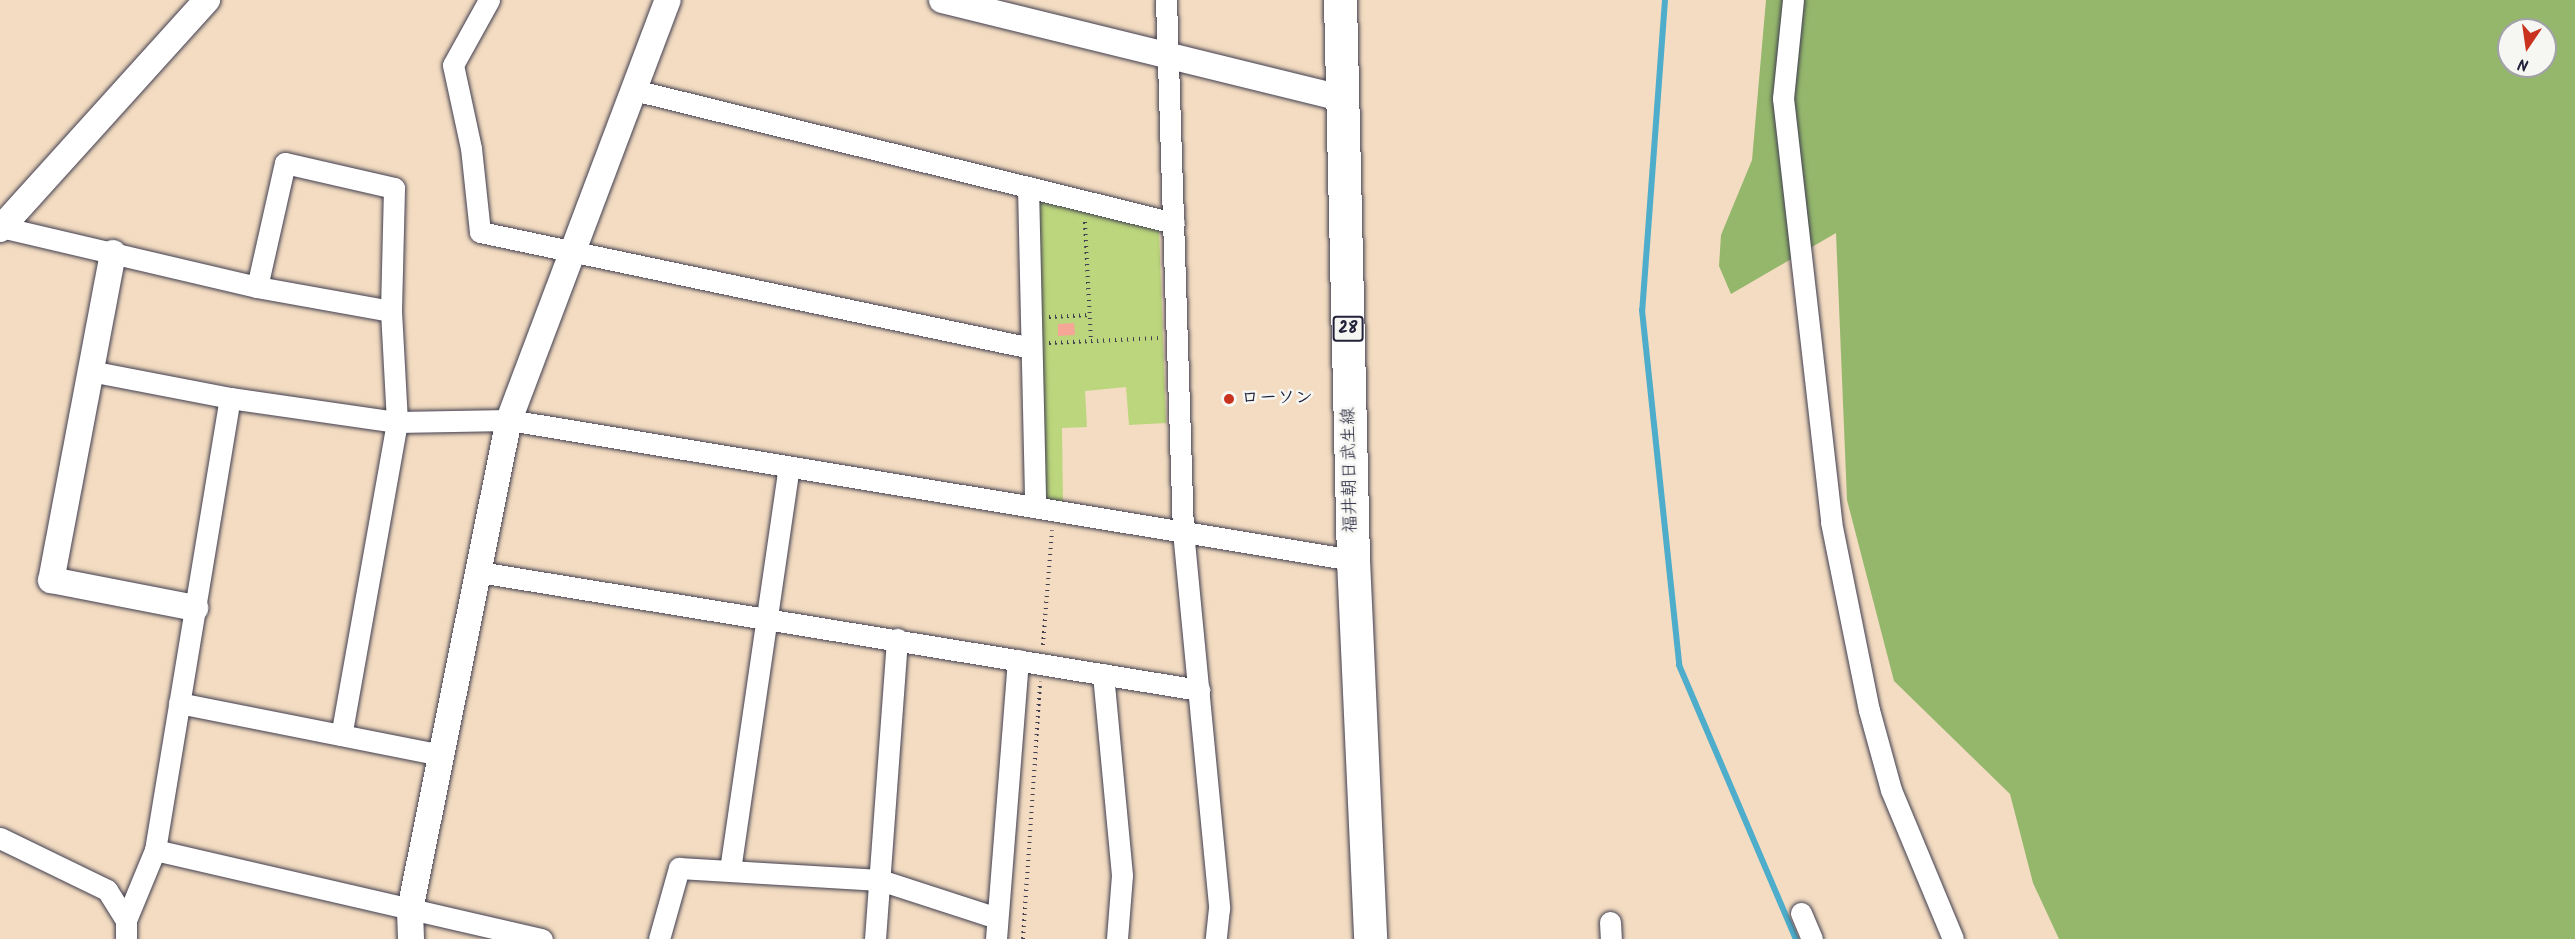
<!DOCTYPE html>
<html>
<head>
<meta charset="utf-8">
<style>
  body { margin:0 }
  #map { position:relative; width:2575px; height:939px; overflow:hidden; background:#f3dcc1; font-family:Kalam,"Klee One",sans-serif }
  div>[style] { position:absolute }
  [style*='--x'] { left:calc(var(--x)*1px); top:calc(var(--y)*1px); width:calc(var(--w)*1px); rotate:calc(var(--a)*1deg) }
  .green>* { inset:0; background:#bbd67c }
  .forest>* { inset:0; background:#94b76c }
  .stream>* { height:6px; margin:-3px; padding:0 3px; transform-origin:3px; border-radius:3px; background:#4dadcb }
  .building>* { inset:0; background:#f6a697 }
  .path>* { height:4px; margin-top:-2px; transform-origin:0; background:repeating-linear-gradient(90deg,#413e4f 0 1.5px,transparent 0 6px) }
  .roads { filter:drop-shadow(0 0 2px #413e4f) drop-shadow(0 0 2px #413e4f) }
  .minor>* { height:21px; margin:-10.5px; padding:0 10.5px; transform-origin:10.5px; border-radius:10.5px; background:#fff }
  .tertiary>* { height:26px; margin:-13px; padding:0 13px; transform-origin:13px; border-radius:13px; background:#fff }
  .primary>* { height:33px; margin:-16.5px; padding:0 16.5px; transform-origin:16.5px; border-radius:16.5px; background:#fff }
  .dots>* { width:16px; height:16px; translate:-50% -50%; box-sizing:border-box; border:3px solid #f6f6f2; border-radius:50% }
  span { translate:-50% -50%; white-space:nowrap; text-align:center; line-height:1.15; -webkit-text-stroke:5px #f6f6f2; paint-order:stroke }
  .shield-label span { padding:2px 4px; background:#f6f6f2; border:2px solid; border-radius:4px; -webkit-text-stroke-width:0 }
  .shield-label { font-size:16px; color:#22223b; font-weight:700 }
  .poi-label { font-size:18px; color:#22223b; font-weight:700 }
  .left { translate:0 -50%; text-align:left }
  .street-label { font-size:18px; color:#22223b }
  .north { position:absolute; left:2497px; top:18px; width:60px; height:60px; box-sizing:border-box; background:#f6f6f2; border:2px solid #a1a1a9; border-radius:50%; rotate:193deg; font-size:16px; font-weight:700; line-height:24px; text-align:center; color:#22223b }
  .north::after { content:''; display:block; margin:auto; width:21px; height:27px; background:#c8321e; clip-path:polygon(50% 0,100% 100%,50% 72%,0 100%) }
</style>
</head>
<body>
<div id="map">
  <div class="green">
    <div style="clip-path:polygon(1039px 198px,1159px 229px,1166px 423px,1129px 425px,1126px 387px,1085px 391px,1087px 427px,1062px 428px,1063px 504px,1044px 502px)"></div>
  </div>
  <div class="forest">
    <div style="clip-path:polygon(evenodd,1766px 0,2575px 0,2575px 939px,2059px 939px,2033px 883px,2010px 794px,1894px 681px,1847px 500px,1836px 233px,1731px 294px,1719px 266px,1721px 235px,1752px 160px,1766px 0,2509px 30px,2545px 30px,2545px 66px,2509px 66px,2509px 30px)"></div>
  </div>
  <div class="stream">
    <div style="--x:1665;--y:0;--w:311;--a:94.2"></div>
    <div style="--x:1642;--y:310;--w:357;--a:84"></div>
    <div style="--x:1679;--y:665;--w:298;--a:66.9"></div>
  </div>
  <div class="building">
    <div style="clip-path:polygon(1074px 323px,1075px 335px,1058px 336px,1058px 324px)"></div>
  </div>
  <div class="path">
    <div style="--x:1085;--y:222;--w:119;--a:87.1"></div>
    <div style="--x:1049;--y:317;--w:41;--a:-2.8"></div>
    <div style="--x:1049;--y:343;--w:109;--a:-2.6"></div>
    <div style="--x:1043;--y:645;--w:115;--a:-85.5"></div>
    <div style="--x:1023;--y:939;--w:258;--a:-86.2"></div>
  </div>
  <div class="roads">
    <div class="minor">
      <div style="--x:489;--y:0;--w:74;--a:119"></div>
      <div style="--x:453;--y:65;--w:85;--a:77.8"></div>
      <div style="--x:471;--y:148;--w:84;--a:83.9"></div>
      <div style="--x:480;--y:232;--w:563;--a:11.89"></div>
      <div style="--x:1166;--y:0;--w:531;--a:88.17"></div>
      <div style="--x:1183;--y:531;--w:379;--a:84.5"></div>
      <div style="--x:1219;--y:908;--w:31;--a:96"></div>
      <div style="--x:1793;--y:0;--w:99;--a:95.8"></div>
      <div style="--x:1783;--y:98;--w:427;--a:83.5"></div>
      <div style="--x:1831;--y:522;--w:192;--a:78.6"></div>
      <div style="--x:1869;--y:710;--w:83;--a:74.6"></div>
      <div style="--x:1891;--y:790;--w:161;--a:67.4"></div>
      <div style="--x:634;--y:90;--w:556;--a:13.84"></div>
      <div style="--x:1028;--y:187;--w:319;--a:88.7"></div>
      <div style="--x:1;--y:227;--w:263;--a:13.2"></div>
      <div style="--x:257;--y:287;--w:136;--a:10.2"></div>
      <div style="--x:257;--y:287;--w:127;--a:-77.3"></div>
      <div style="--x:285;--y:163;--w:112;--a:12.9"></div>
      <div style="--x:394;--y:188;--w:123;--a:91.4"></div>
      <div style="--x:391;--y:311;--w:111;--a:86.9"></div>
      <div style="--x:397;--y:422;--w:318;--a:100.1"></div>
      <div style="--x:90;--y:371;--w:143;--a:10.9"></div>
      <div style="--x:230;--y:398;--w:169;--a:8.2"></div>
      <div style="--x:397;--y:422;--w:112;--a:-1"></div>
      <div style="--x:509;--y:420;--w:856;--a:9.42"></div>
      <div style="--x:479;--y:572;--w:730;--a:9.31"></div>
      <div style="--x:1103;--y:674;--w:202;--a:84.6"></div>
      <div style="--x:1122;--y:875;--w:64;--a:94.5"></div>
      <div style="--x:179;--y:703;--w:268;--a:11.2"></div>
      <div style="--x:0;--y:838;--w:119;--a:25.9"></div>
      <div style="--x:107;--y:890;--w:36;--a:58"></div>
      <div style="--x:126;--y:920;--w:19;--a:90"></div>
      <div style="--x:155;--y:850;--w:397;--a:13"></div>
      <div style="--x:730;--y:870;--w:407;--a:-81.7"></div>
      <div style="--x:1801;--y:913;--w:28;--a:67"></div>
      <div style="--x:126;--y:920;--w:76;--a:-67.5"></div>
      <div style="--x:155;--y:850;--w:458;--a:-80.6"></div>
      <div style="--x:1610;--y:922;--w:17;--a:87"></div>
      <div style="--x:659;--y:939;--w:74;--a:-74.3"></div>
      <div style="--x:679;--y:868;--w:201;--a:3.4"></div>
      <div style="--x:880;--y:880;--w:123;--a:18"></div>
      <div style="--x:875;--y:939;--w:301;--a:-85.8"></div>
      <div style="--x:996;--y:939;--w:280;--a:-85.5"></div>
    </div>
    <div class="tertiary">
      <div style="--x:942;--y:0;--w:414;--a:13.8"></div>
      <div style="--x:0;--y:229;--w:309;--a:-47.9"></div>
      <div style="--x:113;--y:253;--w:333;--a:100.7"></div>
      <div style="--x:51;--y:580;--w:147;--a:11"></div>
      <div style="--x:411;--y:939;--w:29;--a:-92"></div>
      <div style="--x:410;--y:910;--w:500;--a:-78.6"></div>
      <div style="--x:509;--y:420;--w:449;--a:-69.3"></div>
    </div>
    <div class="primary">
      <div style="--x:1340;--y:0;--w:560;--a:88.67"></div>
      <div style="--x:1353;--y:560;--w:379;--a:87.4"></div>
    </div>
  </div>
  <div class="dots">
    <div style="left:1229px;top:399px;background:#c8321e"></div>
  </div>
  <div class="shield-label">
    <span style="left:1348px;top:329px">28</span>
  </div>
  <div class="poi-label">
    <span class="left" style="left:1241px;top:399px">ローソン</span>
  </div>
  <div class="street-label">
    <span style="left:1351px;top:470px;rotate:-91deg">福井朝日武生線</span>
  </div>
  <div class="north">N</div>
</div>
</body>
</html>
